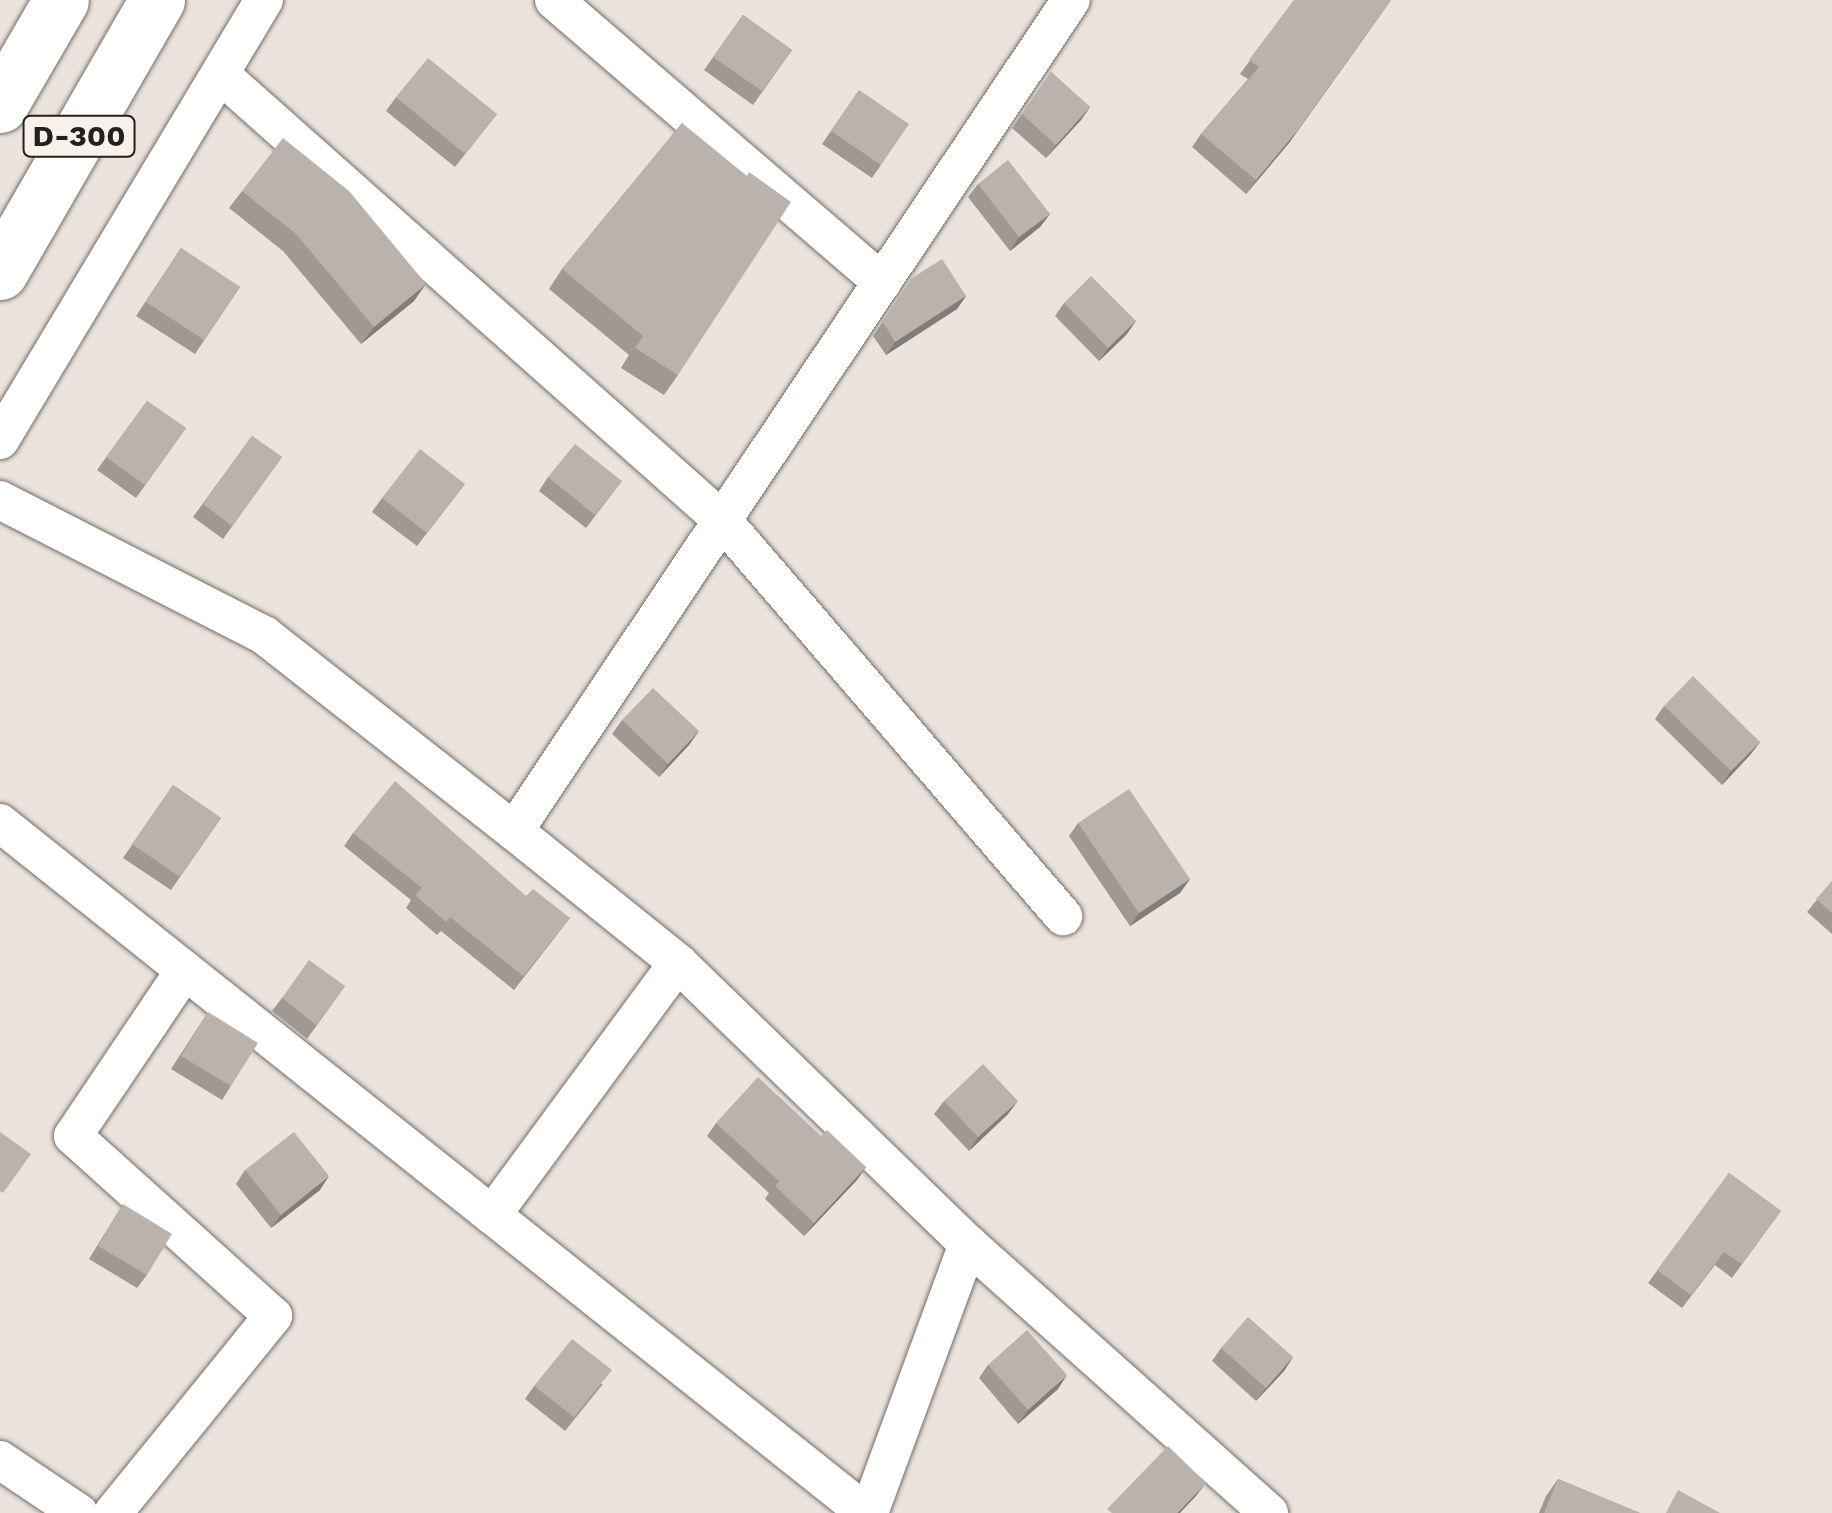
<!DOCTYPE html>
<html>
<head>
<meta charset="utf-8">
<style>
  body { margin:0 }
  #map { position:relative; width:1832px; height:1513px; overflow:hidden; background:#ebe3dc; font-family:"Work Sans",sans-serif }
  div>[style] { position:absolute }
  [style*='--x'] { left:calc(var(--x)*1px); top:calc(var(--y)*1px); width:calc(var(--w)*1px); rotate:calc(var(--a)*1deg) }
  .roads { filter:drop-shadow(0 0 2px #746d66) drop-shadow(0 0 2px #746d66) }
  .street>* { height:38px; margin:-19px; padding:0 19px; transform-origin:19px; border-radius:19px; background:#fff }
  .highway>* { height:55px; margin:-27.5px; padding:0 27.5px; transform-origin:27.5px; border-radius:27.5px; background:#fff }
  .wall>* { inset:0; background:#a09993 }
  .shaded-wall>* { inset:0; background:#827d78 }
  .building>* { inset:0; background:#bab2ab }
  span { translate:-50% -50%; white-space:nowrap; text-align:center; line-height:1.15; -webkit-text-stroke:8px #f9f1e9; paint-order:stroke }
  .shield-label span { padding:2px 8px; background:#f9f1e9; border:2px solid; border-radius:8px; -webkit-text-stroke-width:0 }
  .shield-label { font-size:30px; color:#23201d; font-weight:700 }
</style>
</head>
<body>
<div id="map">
  <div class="roads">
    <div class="street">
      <div style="--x:554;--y:0;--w:433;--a:40.7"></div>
      <div style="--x:222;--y:76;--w:669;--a:41.61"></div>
      <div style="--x:722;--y:520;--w:523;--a:49.27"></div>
      <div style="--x:0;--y:440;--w:513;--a:-59.04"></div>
      <div style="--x:0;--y:500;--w:297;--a:27.1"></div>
      <div style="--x:264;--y:635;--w:318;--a:38.1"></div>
      <div style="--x:514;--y:831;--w:211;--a:38.8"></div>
      <div style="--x:678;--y:963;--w:404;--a:44.1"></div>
      <div style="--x:968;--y:1244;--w:404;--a:41.8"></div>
      <div style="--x:0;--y:823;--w:1107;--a:38.55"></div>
      <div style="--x:514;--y:831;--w:1000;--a:-56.17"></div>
      <div style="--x:492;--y:1215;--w:313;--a:-53.6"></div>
      <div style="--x:0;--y:1460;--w:95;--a:33.9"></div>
      <div style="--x:113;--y:1513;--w:254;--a:-50.9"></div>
      <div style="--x:273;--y:1316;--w:269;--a:-138"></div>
      <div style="--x:73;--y:1136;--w:200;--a:-56"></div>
      <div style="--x:869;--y:1513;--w:287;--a:-69.8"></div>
    </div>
    <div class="highway">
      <div style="--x:0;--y:105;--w:121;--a:-59.8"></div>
      <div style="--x:0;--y:272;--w:314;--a:-60"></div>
    </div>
  </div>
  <div class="wall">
    <div style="clip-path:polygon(1294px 0,1391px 0,1289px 143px,1246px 194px,1192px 147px,1201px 134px,1248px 79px,1240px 74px)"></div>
    <div style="clip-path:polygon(743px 15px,792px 50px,753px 105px,704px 70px)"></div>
    <div style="clip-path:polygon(1051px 72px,1090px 107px,1081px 120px,1046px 158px,1012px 128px)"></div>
    <div style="clip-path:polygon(859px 90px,881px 165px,872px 178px,822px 144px)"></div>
    <div style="clip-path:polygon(396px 97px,497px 114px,455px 167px,386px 111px)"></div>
    <div style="clip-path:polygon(682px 123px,678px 375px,664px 395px,621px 368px,629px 355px,549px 289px,562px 269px)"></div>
    <div style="clip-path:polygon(978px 184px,1050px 214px,1040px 227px,1010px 251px,968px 197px)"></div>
    <div style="clip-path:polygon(242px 191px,414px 301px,361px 344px,283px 251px,229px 208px)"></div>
    <div style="clip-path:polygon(181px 248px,240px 287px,195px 354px,136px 316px)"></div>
    <div style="clip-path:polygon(912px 278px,966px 296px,957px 309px,886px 355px,873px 336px)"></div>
    <div style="clip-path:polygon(1064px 303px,1136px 321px,1126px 335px,1099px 361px,1055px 316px)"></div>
    <div style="clip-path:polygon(147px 401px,186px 428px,136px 498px,97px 470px)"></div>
    <div style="clip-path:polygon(252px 436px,282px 457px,223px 539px,193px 517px)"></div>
    <div style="clip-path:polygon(548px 477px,622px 481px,586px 528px,539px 491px)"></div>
    <div style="clip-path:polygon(465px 484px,417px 546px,372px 512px,382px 498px)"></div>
    <div style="clip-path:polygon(1664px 706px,1760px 742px,1750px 755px,1722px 785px,1655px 719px)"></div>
    <div style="clip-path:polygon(622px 720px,699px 731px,689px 745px,659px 777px,612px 734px)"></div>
    <div style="clip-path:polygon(173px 785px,221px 818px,171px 890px,123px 858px)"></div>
    <div style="clip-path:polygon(1078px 823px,1190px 879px,1180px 893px,1130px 926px,1069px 836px)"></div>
    <div style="clip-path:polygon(353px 833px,526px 896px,570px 918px,514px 990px,441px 931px,437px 935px,406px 908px,411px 900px,344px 846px)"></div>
    <div style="clip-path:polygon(1832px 881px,1832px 934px,1807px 912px)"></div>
    <div style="clip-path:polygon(345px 986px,307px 1039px,272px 1011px,282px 998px)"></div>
    <div style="clip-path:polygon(208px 1012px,231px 1086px,222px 1100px,171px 1069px)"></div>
    <div style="clip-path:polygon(944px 1101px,1008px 1114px,969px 1151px,934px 1114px)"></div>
    <div style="clip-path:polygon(716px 1123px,821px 1136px,866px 1167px,857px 1180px,804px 1236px,765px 1199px,769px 1193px,707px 1136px)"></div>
    <div style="clip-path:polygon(245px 1170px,320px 1190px,271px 1228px,236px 1184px)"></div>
    <div style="clip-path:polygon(1729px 1173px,1781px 1211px,1732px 1278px,1715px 1265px,1682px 1308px,1648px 1283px)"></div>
    <div style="clip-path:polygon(123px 1204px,147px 1275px,137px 1288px,89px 1259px)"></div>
    <div style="clip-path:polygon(1221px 1348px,1293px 1357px,1284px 1371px,1256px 1401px,1212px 1361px)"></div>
    <div style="clip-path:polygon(988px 1365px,1058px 1389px,1018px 1424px,979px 1378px)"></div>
    <div style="clip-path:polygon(603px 1384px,565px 1431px,525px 1399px,534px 1386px)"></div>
    <div style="clip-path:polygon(1558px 1479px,1640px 1513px,1539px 1513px,1546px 1496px)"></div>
  </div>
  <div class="shaded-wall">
    <div style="clip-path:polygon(1391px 0,1289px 143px,1246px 194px,1256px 180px)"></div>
    <div style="clip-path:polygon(1090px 107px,1081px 120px,1046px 158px,1056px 145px)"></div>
    <div style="clip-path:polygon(1050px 214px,1040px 227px,1010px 251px,1019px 237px)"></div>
    <div style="clip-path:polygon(426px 284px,414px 301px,361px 344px,374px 327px)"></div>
    <div style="clip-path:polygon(966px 296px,957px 309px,886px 355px,895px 342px)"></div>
    <div style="clip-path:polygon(1136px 321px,1126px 335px,1099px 361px,1108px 348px)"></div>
    <div style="clip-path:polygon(699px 731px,689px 745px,659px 777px,668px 764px)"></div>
    <div style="clip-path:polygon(1760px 742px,1750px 755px,1722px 785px,1731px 771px)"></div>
    <div style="clip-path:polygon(1190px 879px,1180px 893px,1130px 926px,1139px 913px)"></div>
    <div style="clip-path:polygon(1018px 1101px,1008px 1114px,969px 1151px,978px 1137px)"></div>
    <div style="clip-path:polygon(866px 1167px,857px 1180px,804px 1236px,814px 1223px)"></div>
    <div style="clip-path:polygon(329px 1176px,320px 1190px,271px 1228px,281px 1215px)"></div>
    <div style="clip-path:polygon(1293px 1357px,1284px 1371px,1256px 1401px,1266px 1388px)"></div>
    <div style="clip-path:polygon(1067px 1375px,1058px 1389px,1018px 1424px,1028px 1410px)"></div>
    <div style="clip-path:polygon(1206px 1483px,1196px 1496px,1180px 1513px,1177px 1513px)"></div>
  </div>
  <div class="building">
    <div style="clip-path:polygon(1294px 0,1391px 0,1298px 130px,1256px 180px,1201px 134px,1259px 67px,1249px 60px)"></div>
    <div style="clip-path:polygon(743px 15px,792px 50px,762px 91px,713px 57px)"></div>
    <div style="clip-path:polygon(428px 58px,497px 114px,465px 154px,396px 97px)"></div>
    <div style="clip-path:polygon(1051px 72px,1090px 107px,1056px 145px,1022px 114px)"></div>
    <div style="clip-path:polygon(859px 90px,909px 124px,881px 165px,831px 131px)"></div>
    <div style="clip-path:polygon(682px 123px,747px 176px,749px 172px,791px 202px,678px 375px,635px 348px,643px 336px,562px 269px)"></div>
    <div style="clip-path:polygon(283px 138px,349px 191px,426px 284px,374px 327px,296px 234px,242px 191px)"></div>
    <div style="clip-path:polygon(1008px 160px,1050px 214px,1019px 237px,978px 184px)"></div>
    <div style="clip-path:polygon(181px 248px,240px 287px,204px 340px,146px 302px)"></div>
    <div style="clip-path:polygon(942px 259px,966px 296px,895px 342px,883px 322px,912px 278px)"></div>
    <div style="clip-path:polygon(1091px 276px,1136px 321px,1108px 348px,1064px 303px)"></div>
    <div style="clip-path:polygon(147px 401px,186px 428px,145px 485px,106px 457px)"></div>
    <div style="clip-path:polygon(252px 436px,282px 457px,232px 526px,203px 504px)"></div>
    <div style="clip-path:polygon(575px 444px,622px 481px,595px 515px,548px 477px)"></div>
    <div style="clip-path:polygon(420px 449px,465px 484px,427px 533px,382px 498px)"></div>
    <div style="clip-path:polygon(1693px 676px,1760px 742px,1731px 771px,1664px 706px)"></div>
    <div style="clip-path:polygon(653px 688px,699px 731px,668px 764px,622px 720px)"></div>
    <div style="clip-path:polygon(395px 781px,526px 896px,533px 889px,570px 918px,523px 976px,450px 917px,446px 922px,415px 895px,422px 888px,353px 833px)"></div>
    <div style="clip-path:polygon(173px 785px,221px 818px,180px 877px,132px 844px)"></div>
    <div style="clip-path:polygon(1129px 789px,1190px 879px,1139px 913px,1078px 823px)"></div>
    <div style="clip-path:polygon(1832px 881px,1832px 913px,1816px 899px)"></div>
    <div style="clip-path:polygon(309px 960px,345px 986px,316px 1025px,282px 998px)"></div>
    <div style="clip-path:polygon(208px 1012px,258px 1043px,231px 1086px,181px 1056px)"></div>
    <div style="clip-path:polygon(983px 1064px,1018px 1101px,978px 1137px,944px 1101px)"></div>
    <div style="clip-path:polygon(758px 1077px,821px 1136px,827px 1130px,866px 1167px,814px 1223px,775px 1186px,779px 1181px,716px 1123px)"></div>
    <div style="clip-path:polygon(0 1132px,31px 1154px,3px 1193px,0 1191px)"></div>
    <div style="clip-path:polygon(294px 1132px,329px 1176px,281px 1215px,245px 1170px)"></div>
    <div style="clip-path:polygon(1729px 1173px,1781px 1211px,1742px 1264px,1724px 1252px,1691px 1295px,1657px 1270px)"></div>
    <div style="clip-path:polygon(123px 1204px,172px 1234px,147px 1275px,98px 1246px)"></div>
    <div style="clip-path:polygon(1248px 1317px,1293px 1357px,1266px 1388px,1221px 1348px)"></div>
    <div style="clip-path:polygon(1027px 1330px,1067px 1375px,1028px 1410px,988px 1365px)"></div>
    <div style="clip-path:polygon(572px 1339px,612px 1370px,574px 1417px,534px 1386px)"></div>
    <div style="clip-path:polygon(1168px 1446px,1206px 1483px,1177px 1513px,1112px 1513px,1107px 1509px)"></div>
    <div style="clip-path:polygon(1558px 1479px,1640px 1513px,1544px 1513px)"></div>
    <div style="clip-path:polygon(1678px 1490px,1720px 1513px,1666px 1513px)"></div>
  </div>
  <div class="shield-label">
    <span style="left:79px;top:136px">D-300</span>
  </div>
</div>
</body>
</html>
